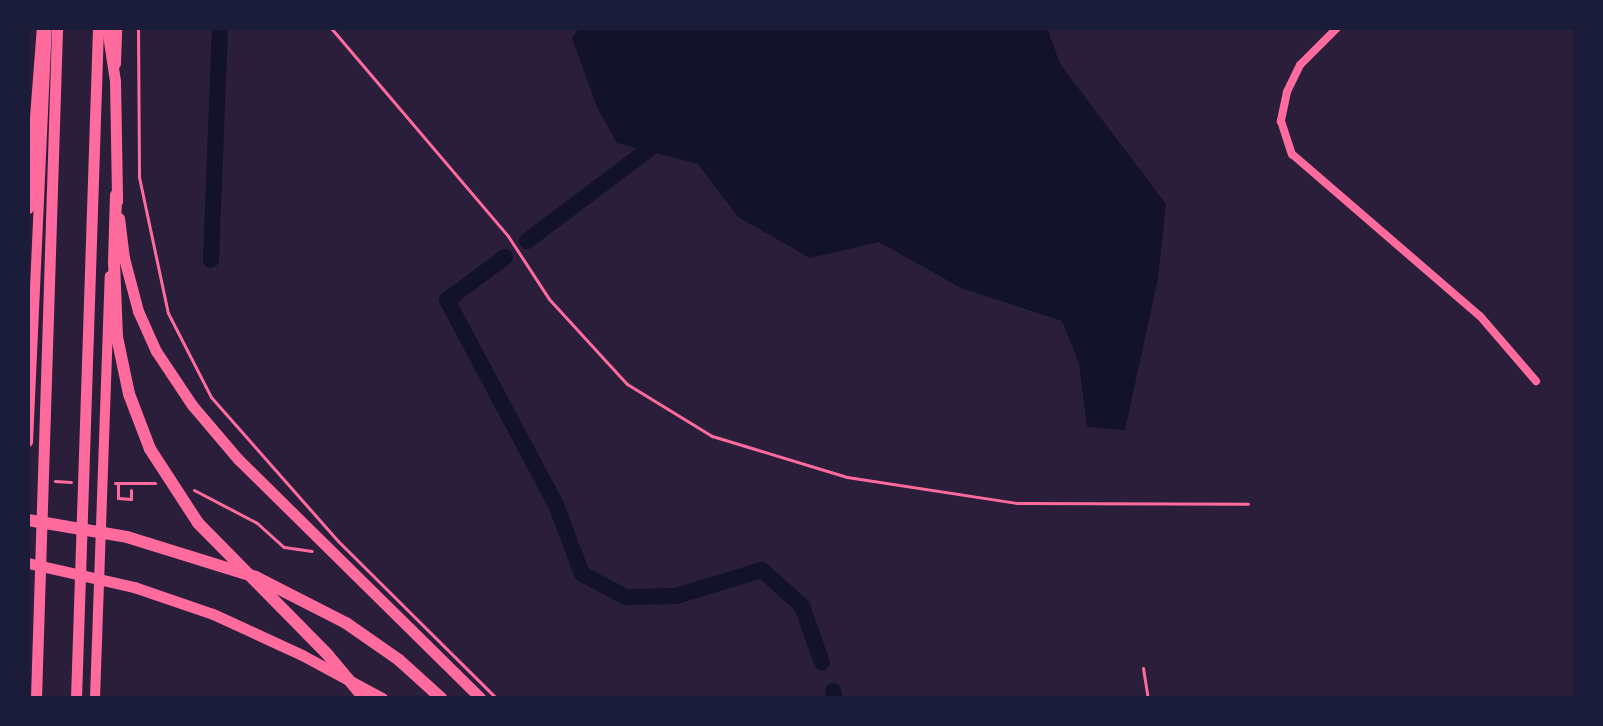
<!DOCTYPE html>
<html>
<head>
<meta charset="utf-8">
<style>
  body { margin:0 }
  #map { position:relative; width:1603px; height:726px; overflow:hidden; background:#1b1b3a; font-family:Literata,serif }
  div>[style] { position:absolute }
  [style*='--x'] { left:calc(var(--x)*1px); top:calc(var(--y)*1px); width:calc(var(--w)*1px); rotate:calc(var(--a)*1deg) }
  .green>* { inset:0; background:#2a1e3b }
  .water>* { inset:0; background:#12122b }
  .canal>* { height:16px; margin:-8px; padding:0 8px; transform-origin:8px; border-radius:8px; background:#12122b }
  .path>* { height:3px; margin:-1.5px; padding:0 1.5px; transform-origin:1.5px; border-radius:1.5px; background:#ff6b9d }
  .service>* { height:3px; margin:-1.5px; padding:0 1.5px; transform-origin:1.5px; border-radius:1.5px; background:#ff6b9d }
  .tertiary>* { height:8px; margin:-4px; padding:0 4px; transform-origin:4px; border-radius:4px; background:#ff6b9d }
  .primary>* { height:10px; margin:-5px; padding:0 5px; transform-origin:5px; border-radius:5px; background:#ff6b9d }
  .trunk>* { height:11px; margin:-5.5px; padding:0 5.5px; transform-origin:5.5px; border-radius:5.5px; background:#ff6b9d }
  .motorway>* { height:12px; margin:-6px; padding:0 6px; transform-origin:6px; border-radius:6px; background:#ff6b9d }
  span { translate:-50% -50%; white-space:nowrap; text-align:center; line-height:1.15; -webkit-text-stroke:7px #1b1b3a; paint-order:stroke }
  .frame { position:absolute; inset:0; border:30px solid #1b1b3a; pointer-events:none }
</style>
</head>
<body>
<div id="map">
  <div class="green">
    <div style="clip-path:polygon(28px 28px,1575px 28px,1575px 698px,28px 698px)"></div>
  </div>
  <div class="water">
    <div style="clip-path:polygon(579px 28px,1047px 28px,1060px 64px,1166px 204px,1158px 278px,1125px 430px,1087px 427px,1079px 363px,1062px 321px,961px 288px,879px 242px,810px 258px,738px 217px,698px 164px,617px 143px,597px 107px,572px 38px)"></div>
  </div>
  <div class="canal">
    <div style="--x:527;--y:241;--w:173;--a:-37"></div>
    <div style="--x:505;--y:257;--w:72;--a:143.4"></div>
    <div style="--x:447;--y:300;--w:232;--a:62"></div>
    <div style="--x:556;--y:505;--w:74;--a:69.4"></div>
    <div style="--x:582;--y:574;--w:50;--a:27.6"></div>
    <div style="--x:626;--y:597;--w:50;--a:-1.1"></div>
    <div style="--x:676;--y:596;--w:90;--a:-16.8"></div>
    <div style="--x:762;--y:570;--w:54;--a:42"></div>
    <div style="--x:802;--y:606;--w:60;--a:70.7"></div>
    <div style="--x:211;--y:260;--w:232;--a:-87.8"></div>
    <div style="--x:833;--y:691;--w:7;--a:74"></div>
  </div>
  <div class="path">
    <div style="--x:55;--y:481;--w:16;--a:4"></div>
    <div style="--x:115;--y:483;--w:40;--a:0"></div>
    <div style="--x:118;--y:484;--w:14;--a:90"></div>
    <div style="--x:118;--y:498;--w:13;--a:4"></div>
    <div style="--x:131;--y:499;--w:9;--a:-90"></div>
    <div style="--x:194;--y:490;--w:71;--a:27.6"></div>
    <div style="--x:257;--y:523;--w:36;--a:42"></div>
    <div style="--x:284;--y:547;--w:28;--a:8"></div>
  </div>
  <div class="service">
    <div style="--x:138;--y:28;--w:149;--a:89.6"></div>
    <div style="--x:139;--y:177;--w:139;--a:78"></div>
    <div style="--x:168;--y:313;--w:94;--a:62.9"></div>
    <div style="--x:211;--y:397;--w:192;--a:48.6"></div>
    <div style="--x:338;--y:541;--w:223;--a:44.8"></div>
    <div style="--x:331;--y:28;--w:273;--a:49.6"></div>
    <div style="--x:508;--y:236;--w:75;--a:56.9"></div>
    <div style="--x:549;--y:299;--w:115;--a:47.5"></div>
    <div style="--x:627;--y:384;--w:100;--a:31.5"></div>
    <div style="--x:712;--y:436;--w:141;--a:16.9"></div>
    <div style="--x:847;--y:477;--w:171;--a:8.7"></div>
    <div style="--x:1016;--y:503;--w:232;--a:0.2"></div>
    <div style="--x:1143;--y:668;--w:30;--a:81"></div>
  </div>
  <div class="tertiary">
    <div style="--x:1337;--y:28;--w:52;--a:135"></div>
    <div style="--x:1300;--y:65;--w:30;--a:116"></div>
    <div style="--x:1287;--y:92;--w:30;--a:102"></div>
    <div style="--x:1281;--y:121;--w:35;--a:72"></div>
    <div style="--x:1292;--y:154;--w:248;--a:40.8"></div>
    <div style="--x:1480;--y:316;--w:86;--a:49.3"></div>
  </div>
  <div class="primary">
    <div style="--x:116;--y:64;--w:36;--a:-88"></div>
    <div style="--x:28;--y:442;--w:412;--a:-87.4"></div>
    <div style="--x:95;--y:698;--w:422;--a:-88"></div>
  </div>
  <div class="trunk">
    <div style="--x:107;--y:28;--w:54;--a:81.4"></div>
    <div style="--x:115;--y:81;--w:120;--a:89"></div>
    <div style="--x:28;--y:208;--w:181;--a:-85.6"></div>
    <div style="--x:119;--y:218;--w:40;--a:82.9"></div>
    <div style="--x:124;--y:258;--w:55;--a:75.2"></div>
    <div style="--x:138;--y:311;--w:44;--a:65.8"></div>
    <div style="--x:156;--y:351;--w:65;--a:56.3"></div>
    <div style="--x:192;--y:405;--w:71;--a:49.6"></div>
    <div style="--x:238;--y:459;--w:340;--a:44.6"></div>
    <div style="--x:28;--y:563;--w:109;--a:12.8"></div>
    <div style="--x:134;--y:587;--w:83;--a:18.9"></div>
    <div style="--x:213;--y:614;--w:98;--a:24.7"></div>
    <div style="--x:302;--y:655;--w:91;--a:28.3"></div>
    <div style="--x:36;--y:698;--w:670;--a:-88.2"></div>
    <div style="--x:76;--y:698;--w:670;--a:-88.12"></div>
  </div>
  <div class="motorway">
    <div style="--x:116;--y:195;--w:67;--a:91.7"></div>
    <div style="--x:114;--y:262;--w:75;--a:87.7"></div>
    <div style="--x:117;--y:337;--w:58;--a:78.1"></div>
    <div style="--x:129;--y:394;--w:59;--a:69.1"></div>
    <div style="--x:150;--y:449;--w:88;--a:57"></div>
    <div style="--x:198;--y:523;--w:185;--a:45.4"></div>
    <div style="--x:328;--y:655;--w:56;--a:50.1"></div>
    <div style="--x:28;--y:199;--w:7;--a:-74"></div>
    <div style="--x:28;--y:520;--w:100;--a:9.7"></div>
    <div style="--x:127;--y:537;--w:135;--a:17.2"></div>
    <div style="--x:256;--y:577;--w:101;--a:27.1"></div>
    <div style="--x:346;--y:623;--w:65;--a:34.9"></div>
    <div style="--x:399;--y:660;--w:57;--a:42.1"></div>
  </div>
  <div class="frame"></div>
</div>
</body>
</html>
